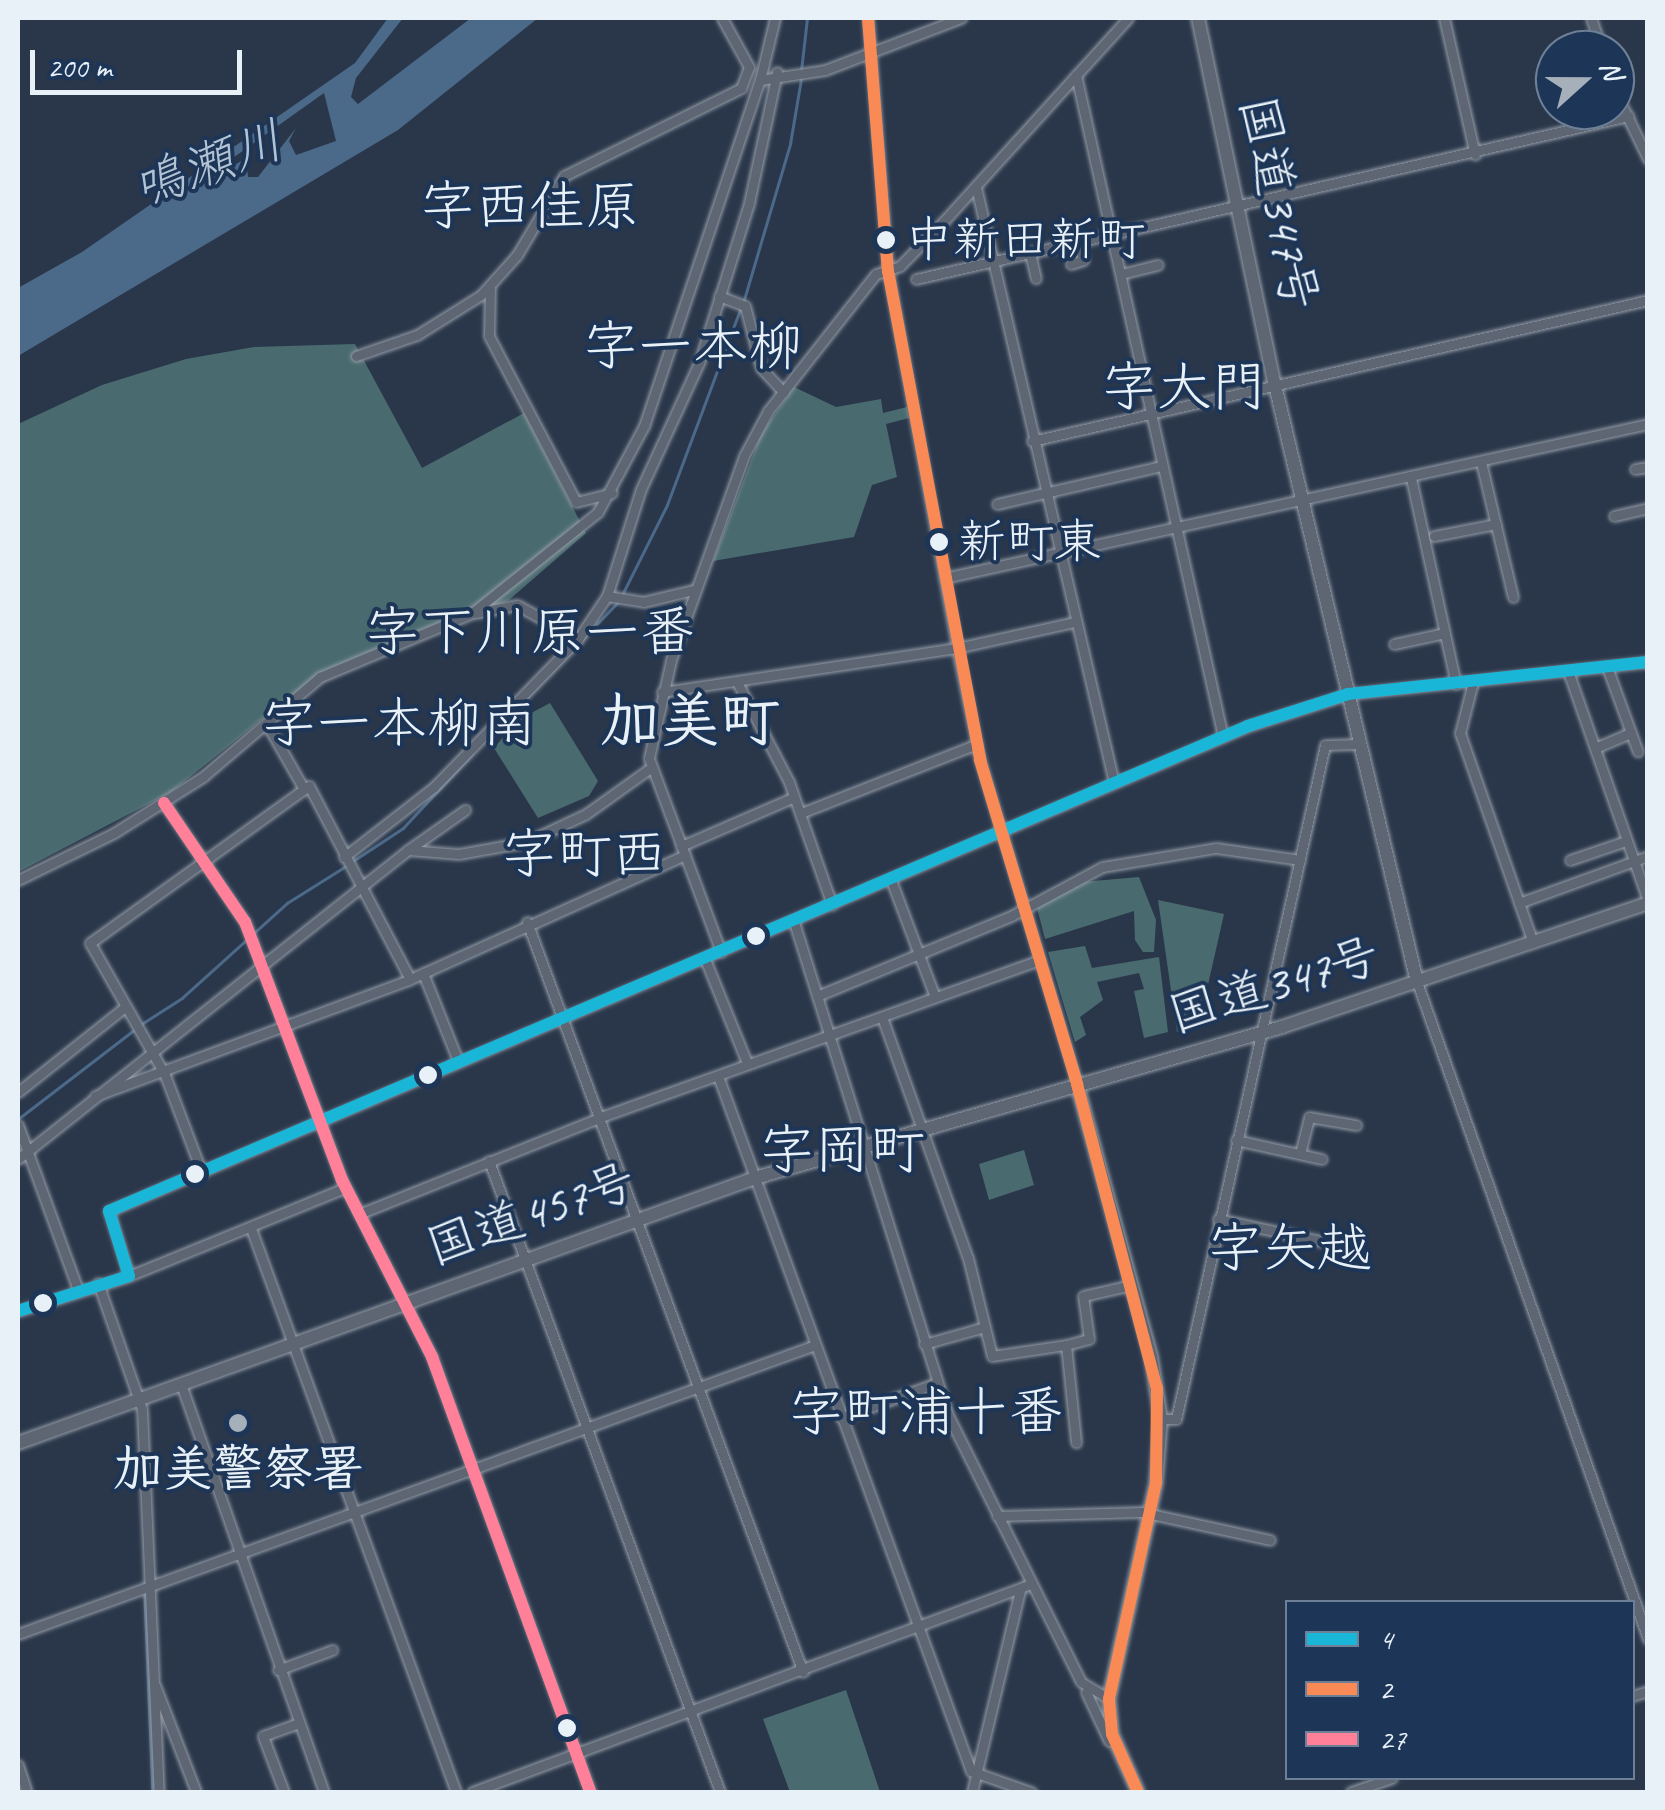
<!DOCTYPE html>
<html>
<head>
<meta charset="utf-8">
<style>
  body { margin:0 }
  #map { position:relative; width:1665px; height:1810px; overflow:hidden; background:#2a374a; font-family:Caveat,"Klee One",sans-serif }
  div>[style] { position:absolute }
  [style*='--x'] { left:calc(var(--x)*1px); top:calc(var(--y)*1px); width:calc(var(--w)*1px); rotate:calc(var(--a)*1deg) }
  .green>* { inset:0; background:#496b6f }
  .water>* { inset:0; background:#4b6989 }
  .stream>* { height:2.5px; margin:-1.25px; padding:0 1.25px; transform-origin:1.25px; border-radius:1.25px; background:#4b6989 }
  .roads { filter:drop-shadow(0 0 2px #959da7) drop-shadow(0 0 2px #959da7) }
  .minor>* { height:9px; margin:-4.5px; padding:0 4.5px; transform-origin:4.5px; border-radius:4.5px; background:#5d6672 }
  .highway>* { height:12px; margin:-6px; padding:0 6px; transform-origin:6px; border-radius:6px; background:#5d6672 }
  .bus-1>* { height:12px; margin:-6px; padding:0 6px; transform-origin:6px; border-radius:6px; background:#1ab6d8 }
  .bus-2>* { height:12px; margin:-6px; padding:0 6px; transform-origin:6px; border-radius:6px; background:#f98a56 }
  .bus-3>* { height:12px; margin:-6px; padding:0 6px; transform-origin:6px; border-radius:6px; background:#ff8098 }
  .dots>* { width:28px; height:28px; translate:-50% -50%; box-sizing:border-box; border:5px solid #1d3557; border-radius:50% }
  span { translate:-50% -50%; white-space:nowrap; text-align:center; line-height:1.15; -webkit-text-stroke:8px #1d3557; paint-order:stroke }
  .bus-label { font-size:48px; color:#e8f1f8 }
  .left { translate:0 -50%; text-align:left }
  .street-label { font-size:50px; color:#e8f1f8 }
  .poi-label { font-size:50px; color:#e8f1f8; font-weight:700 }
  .water-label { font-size:52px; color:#b2c3d3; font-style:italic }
  .quarter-label { font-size:55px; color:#e8f1f8 }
  .district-label { font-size:60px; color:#e8f1f8; font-weight:700 }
  .frame { position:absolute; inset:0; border:20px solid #e8f1f8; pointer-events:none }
  .legend { position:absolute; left:1285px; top:1600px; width:350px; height:180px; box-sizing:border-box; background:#1d3557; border:2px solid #6e8097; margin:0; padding:12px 18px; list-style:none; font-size:30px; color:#e8f1f8 }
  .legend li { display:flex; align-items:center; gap:20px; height:50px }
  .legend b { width:50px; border:2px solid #6e8097 }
  .north { position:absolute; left:1535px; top:30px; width:100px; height:100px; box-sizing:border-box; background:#1d3557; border:2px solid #6e8097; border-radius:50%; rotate:69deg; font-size:28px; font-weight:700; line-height:40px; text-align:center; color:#e8f1f8 }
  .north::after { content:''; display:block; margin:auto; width:35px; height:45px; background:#a6b0bb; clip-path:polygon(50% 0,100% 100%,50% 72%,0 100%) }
  .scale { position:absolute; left:30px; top:50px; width:212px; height:45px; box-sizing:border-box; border:5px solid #e8f1f8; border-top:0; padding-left:12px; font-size:30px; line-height:35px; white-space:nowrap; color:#e8f1f8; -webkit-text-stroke:8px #1d3557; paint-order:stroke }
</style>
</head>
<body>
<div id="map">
  <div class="green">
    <div style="clip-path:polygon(355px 344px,422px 468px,524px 413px,586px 533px,509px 600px,291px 696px,171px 792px,18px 872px,18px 424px,102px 385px,186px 359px,254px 347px)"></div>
    <div style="clip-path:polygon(794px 387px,836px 407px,881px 399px,883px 413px,907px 407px,909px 418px,886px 424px,897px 477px,872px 485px,854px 537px,713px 561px,761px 434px)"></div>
    <div style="clip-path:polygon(550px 703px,598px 781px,589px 796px,538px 818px,494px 748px,518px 720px)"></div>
    <div style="clip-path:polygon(1139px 877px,1156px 920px,1154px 952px,1143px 952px,1135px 940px,1134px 911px,1045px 939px,1037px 908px,1082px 882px)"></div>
    <div style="clip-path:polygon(1158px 900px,1224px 914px,1198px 1029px,1177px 1032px)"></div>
    <div style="clip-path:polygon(1085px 946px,1092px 968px,1159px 957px,1168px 1032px,1144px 1038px,1134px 991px,1144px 989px,1139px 973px,1097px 982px,1103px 1000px,1080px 1017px,1086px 1035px,1075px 1042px,1048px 952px)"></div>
    <div style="clip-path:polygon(1024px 1150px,1034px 1185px,989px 1200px,979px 1164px)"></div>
    <div style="clip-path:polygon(846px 1690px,880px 1792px,790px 1792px,763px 1719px)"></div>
  </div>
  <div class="water">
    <div style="clip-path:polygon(evenodd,388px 18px,403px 18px,356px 78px,351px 97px,358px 104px,471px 18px,538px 18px,398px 130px,18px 356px,18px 288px,82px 252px,355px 63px,388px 18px,324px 93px,336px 141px,296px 155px,289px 141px,296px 128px,258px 177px,248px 177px,246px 158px,222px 173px,220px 167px,324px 93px)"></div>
  </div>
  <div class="stream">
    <div style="--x:801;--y:71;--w:53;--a:-83.5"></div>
    <div style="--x:743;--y:303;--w:166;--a:-73.5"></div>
    <div style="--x:790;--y:144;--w:66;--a:-80.4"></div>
    <div style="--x:623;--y:593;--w:98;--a:-63.4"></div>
    <div style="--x:667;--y:505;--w:208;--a:-69.5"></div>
    <div style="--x:509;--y:716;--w:161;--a:-46.3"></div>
    <div style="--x:353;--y:861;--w:60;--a:-33.4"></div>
    <div style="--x:403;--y:828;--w:101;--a:-47"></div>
    <div style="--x:140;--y:1025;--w:50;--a:-32.7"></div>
    <div style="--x:182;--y:998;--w:142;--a:-42.1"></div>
    <div style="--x:287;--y:903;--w:70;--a:-32.1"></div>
    <div style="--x:18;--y:1119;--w:146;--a:-37.5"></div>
    <div style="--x:145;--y:1596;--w:196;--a:87.7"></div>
  </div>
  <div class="roads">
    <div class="minor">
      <div style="--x:868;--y:18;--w:254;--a:85.5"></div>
      <div style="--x:888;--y:271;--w:383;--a:79.6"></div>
      <div style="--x:957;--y:648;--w:114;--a:78.4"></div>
      <div style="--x:980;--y:760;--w:338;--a:73.3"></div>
      <div style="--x:1444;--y:18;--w:140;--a:77.2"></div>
      <div style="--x:1591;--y:18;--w:34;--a:71"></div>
      <div style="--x:1076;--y:75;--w:678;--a:77.48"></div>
      <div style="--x:760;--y:80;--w:66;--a:-8.7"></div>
      <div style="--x:825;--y:70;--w:146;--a:-20.9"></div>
      <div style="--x:1615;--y:91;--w:76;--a:64.1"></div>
      <div style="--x:976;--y:187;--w:612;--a:76.96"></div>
      <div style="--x:1030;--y:253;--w:26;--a:77"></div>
      <div style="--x:1071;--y:264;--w:13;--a:-18"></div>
      <div style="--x:1083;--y:260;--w:18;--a:-103"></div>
      <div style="--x:1121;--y:274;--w:38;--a:-14"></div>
      <div style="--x:916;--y:279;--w:731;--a:-12.88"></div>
      <div style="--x:490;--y:286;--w:50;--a:91.1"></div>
      <div style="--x:489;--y:336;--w:187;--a:62.3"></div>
      <div style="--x:576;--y:502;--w:37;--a:-14"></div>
      <div style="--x:719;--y:296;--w:28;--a:21"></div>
      <div style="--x:745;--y:306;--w:64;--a:75.5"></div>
      <div style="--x:761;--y:368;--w:33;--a:47"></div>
      <div style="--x:356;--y:356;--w:65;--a:-19"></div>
      <div style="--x:417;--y:335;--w:75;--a:-32"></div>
      <div style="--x:481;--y:295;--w:54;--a:-48"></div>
      <div style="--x:517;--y:255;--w:92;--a:-59.3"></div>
      <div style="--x:564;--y:176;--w:198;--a:-26.4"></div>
      <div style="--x:741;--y:88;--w:22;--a:-69"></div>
      <div style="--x:749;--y:67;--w:56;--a:-118.9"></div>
      <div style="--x:1032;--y:441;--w:632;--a:-12.89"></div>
      <div style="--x:1481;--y:462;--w:139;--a:76.7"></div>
      <div style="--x:1635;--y:469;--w:13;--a:-9"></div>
      <div style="--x:1411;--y:478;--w:211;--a:77.7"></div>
      <div style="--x:997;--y:504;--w:168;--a:-13"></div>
      <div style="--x:1614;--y:516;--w:35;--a:-13"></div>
      <div style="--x:1434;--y:536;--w:63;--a:-11"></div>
      <div style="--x:944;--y:578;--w:721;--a:-12.34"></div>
      <div style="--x:607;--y:596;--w:36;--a:9"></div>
      <div style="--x:643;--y:602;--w:51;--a:-13.5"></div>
      <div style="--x:475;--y:613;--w:43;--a:-10.8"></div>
      <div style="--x:517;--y:605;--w:70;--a:29.1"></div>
      <div style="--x:1394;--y:644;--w:52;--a:-12.2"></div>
      <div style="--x:1607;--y:667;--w:90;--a:70"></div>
      <div style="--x:1568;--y:671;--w:244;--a:70.8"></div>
      <div style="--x:737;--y:682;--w:113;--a:62.5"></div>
      <div style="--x:789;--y:782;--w:130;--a:70.7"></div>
      <div style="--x:1473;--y:682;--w:53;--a:104.3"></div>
      <div style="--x:1460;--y:733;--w:222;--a:70.8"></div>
      <div style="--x:662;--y:692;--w:298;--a:-8.5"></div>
      <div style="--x:957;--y:648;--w:120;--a:-12.5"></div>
      <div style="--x:268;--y:726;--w:73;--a:60.3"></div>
      <div style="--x:304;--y:789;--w:6;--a:-31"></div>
      <div style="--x:309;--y:786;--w:218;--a:62.4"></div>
      <div style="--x:1595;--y:748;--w:39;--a:-23"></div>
      <div style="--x:164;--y:803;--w:144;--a:55.8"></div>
      <div style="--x:245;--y:922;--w:276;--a:69.4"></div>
      <div style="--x:342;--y:1180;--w:199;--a:63"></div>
      <div style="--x:432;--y:1357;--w:463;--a:70"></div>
      <div style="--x:801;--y:813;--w:189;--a:-21.4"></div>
      <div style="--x:681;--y:846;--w:123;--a:-23.4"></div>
      <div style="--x:408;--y:850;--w:70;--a:-35.1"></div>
      <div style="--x:344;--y:857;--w:114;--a:-37.9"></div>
      <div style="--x:434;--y:787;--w:206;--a:-45.8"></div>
      <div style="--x:578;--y:639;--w:52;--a:-56"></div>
      <div style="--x:607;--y:596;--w:112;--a:-72.4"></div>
      <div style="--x:641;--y:489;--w:139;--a:-65.3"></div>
      <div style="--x:699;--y:363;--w:168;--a:-72.6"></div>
      <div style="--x:749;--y:203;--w:134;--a:-77.9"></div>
      <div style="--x:1570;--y:860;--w:59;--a:-18.7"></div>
      <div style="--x:18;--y:880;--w:107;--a:-26.1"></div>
      <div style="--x:114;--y:833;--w:107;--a:-32.3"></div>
      <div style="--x:204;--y:776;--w:153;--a:-40.5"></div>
      <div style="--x:320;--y:677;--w:165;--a:-22.8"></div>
      <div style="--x:472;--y:613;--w:161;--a:-38.7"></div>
      <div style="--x:598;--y:512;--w:98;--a:-61.9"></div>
      <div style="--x:644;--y:426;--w:365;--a:-71.5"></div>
      <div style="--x:760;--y:80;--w:64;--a:-76.4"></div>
      <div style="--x:891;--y:880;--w:125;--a:69.4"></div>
      <div style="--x:1519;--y:903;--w:137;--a:-20"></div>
      <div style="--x:527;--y:922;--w:799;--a:69.8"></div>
      <div style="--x:794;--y:922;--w:516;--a:72.65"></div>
      <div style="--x:948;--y:1415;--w:298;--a:63.5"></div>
      <div style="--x:1081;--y:1682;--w:33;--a:31"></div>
      <div style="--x:721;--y:952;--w:207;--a:-110.4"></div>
      <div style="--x:649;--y:758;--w:100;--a:-77.3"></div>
      <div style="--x:671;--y:660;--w:217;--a:-70.3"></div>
      <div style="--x:744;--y:456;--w:51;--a:-61.9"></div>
      <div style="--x:768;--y:411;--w:174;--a:-51.8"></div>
      <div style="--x:876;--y:274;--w:25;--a:-18"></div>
      <div style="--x:900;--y:266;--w:63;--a:-45.6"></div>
      <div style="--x:944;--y:221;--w:274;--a:-47.8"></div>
      <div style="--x:705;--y:959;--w:112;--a:68"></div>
      <div style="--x:423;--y:973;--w:95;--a:68.3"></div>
      <div style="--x:1417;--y:982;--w:696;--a:70.63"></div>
      <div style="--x:817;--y:996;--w:210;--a:-22.4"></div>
      <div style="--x:1011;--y:916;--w:103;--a:-28.3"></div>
      <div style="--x:1102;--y:867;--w:116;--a:-9.5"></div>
      <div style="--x:1216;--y:848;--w:85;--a:8.1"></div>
      <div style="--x:882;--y:1017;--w:256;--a:70.4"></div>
      <div style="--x:968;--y:1258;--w:101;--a:76.2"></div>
      <div style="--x:992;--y:1356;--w:75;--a:-8.5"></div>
      <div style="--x:1066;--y:1345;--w:98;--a:84.1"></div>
      <div style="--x:718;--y:1076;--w:740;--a:70"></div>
      <div style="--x:971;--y:1771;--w:64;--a:19.3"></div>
      <div style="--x:18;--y:1092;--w:137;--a:-38.5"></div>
      <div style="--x:95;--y:1096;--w:334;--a:-20.3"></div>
      <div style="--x:408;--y:980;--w:304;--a:-24.3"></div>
      <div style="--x:18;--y:1125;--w:176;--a:70"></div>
      <div style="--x:1236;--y:1140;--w:88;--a:12.5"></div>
      <div style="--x:1300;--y:1154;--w:38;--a:-76"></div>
      <div style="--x:1309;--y:1117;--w:48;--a:9.7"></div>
      <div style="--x:18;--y:1159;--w:498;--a:-38.4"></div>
      <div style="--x:408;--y:850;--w:51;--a:4.5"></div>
      <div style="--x:459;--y:854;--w:68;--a:-10.2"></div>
      <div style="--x:526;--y:842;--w:66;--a:-25"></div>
      <div style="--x:586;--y:814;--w:77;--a:-35.5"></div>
      <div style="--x:489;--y:1161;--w:672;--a:69.89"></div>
      <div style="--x:202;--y:1173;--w:105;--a:-110.7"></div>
      <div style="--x:165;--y:1075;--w:152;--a:-119.6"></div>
      <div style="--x:90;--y:943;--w:264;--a:-35.7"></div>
      <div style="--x:359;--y:1214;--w:261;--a:-21.8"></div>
      <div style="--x:601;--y:1117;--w:465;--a:-19.7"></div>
      <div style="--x:1218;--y:1219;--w:120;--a:12.1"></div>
      <div style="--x:252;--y:1231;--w:597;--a:70.02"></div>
      <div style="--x:129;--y:1276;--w:233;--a:-22.2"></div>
      <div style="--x:98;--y:1283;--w:133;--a:70.8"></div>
      <div style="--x:142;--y:1409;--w:383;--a:87.5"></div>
      <div style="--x:18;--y:1311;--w:116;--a:-17.5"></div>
      <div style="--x:129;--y:1276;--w:68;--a:-107.1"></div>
      <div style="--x:109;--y:1211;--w:1238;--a:-23.06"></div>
      <div style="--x:1248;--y:726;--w:105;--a:-17.7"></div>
      <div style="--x:1348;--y:694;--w:302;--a:-6.1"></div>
      <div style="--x:924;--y:1344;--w:63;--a:-15.6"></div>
      <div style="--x:1066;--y:1345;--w:24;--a:-15"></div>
      <div style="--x:1089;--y:1339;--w:43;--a:-97.9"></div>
      <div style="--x:1083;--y:1296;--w:50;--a:-12.7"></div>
      <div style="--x:181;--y:1384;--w:432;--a:70.7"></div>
      <div style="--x:841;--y:1418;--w:101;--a:-20.2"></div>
      <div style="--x:1161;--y:1419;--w:15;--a:0"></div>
      <div style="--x:1176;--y:1419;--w:690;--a:-77.53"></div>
      <div style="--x:1325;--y:745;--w:34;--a:-2"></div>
      <div style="--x:997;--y:1516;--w:145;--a:-1.6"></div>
      <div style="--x:1142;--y:1512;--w:131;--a:12.3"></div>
      <div style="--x:18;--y:1634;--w:848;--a:-19.93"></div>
      <div style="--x:278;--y:1670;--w:58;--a:-20.3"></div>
      <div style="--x:155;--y:1685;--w:115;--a:69"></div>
      <div style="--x:1086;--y:1692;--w:54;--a:64.9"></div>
      <div style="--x:1632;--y:1696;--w:17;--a:-17"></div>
      <div style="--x:18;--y:1765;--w:28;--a:72"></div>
      <div style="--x:284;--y:1792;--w:60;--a:-110.6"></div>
      <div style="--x:263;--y:1736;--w:38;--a:-20"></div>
      <div style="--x:472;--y:1792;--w:596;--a:-20.41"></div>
      <div style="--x:972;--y:1792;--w:207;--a:-76.6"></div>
      <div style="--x:1351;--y:1792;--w:43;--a:-18.9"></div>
    </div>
    <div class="highway">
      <div style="--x:1198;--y:18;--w:375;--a:78.2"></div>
      <div style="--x:1275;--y:385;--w:614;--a:76.62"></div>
      <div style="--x:1077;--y:1084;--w:282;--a:74.8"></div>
      <div style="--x:1151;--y:1356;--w:64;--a:81"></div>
      <div style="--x:1161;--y:1419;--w:64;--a:94.5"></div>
      <div style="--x:1156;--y:1483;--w:221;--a:102.3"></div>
      <div style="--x:1109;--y:1699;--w:35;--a:85"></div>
      <div style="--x:1112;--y:1734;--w:64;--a:65.9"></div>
      <div style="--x:18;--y:1443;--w:783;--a:-19.78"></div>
      <div style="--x:755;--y:1178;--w:548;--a:-15.99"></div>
      <div style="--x:1282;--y:1027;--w:386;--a:-18.7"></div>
    </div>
  </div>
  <div class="bus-1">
    <div style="--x:18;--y:1311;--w:116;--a:-17.5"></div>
    <div style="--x:129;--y:1276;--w:68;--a:-107.1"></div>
    <div style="--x:109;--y:1211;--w:1238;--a:-23.06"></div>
    <div style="--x:1248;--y:726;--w:105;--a:-17.7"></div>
    <div style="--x:1348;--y:694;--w:302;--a:-6.1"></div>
  </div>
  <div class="bus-2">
    <div style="--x:868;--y:18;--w:254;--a:85.5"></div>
    <div style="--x:888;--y:271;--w:498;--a:79.3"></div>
    <div style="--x:980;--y:760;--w:338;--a:73.3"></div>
    <div style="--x:1077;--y:1084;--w:314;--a:75.3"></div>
    <div style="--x:1157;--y:1388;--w:95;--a:90.6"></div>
    <div style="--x:1156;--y:1483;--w:221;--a:102.3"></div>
    <div style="--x:1109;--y:1699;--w:35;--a:85"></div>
    <div style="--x:1112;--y:1734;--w:64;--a:65.9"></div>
  </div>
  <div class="bus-3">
    <div style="--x:164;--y:803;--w:144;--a:55.8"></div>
    <div style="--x:245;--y:922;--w:276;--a:69.4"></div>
    <div style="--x:342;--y:1180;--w:199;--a:63"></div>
    <div style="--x:432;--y:1357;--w:463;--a:70"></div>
  </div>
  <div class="dots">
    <div style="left:886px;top:240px;background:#e8f1f8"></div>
    <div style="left:939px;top:542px;background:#e8f1f8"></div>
    <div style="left:756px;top:936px;background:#e8f1f8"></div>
    <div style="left:428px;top:1075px;background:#e8f1f8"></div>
    <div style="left:195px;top:1174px;background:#e8f1f8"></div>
    <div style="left:43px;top:1303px;background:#e8f1f8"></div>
    <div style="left:238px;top:1423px;background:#a6b0bb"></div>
    <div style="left:567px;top:1728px;background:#e8f1f8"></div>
  </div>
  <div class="bus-label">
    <span class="left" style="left:905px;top:240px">中新田新町</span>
    <span class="left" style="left:958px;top:542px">新町東</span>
  </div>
  <div class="street-label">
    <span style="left:1279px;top:203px;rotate:78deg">国道347号</span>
    <span style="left:1274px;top:985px;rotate:-17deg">国道347号</span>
    <span style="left:531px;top:1214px;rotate:-19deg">国道457号</span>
  </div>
  <div class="poi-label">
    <span style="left:238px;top:1469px">加美警察署</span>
  </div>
  <div class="water-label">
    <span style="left:208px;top:165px;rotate:-20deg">鳴瀬川</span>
  </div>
  <div class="quarter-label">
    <span style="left:530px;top:207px">字西佳原</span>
    <span style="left:693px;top:347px">字一本柳</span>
    <span style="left:1184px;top:388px">字大門</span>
    <span style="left:530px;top:633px">字下川原一番</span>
    <span style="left:399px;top:724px">字一本柳南</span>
    <span style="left:584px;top:855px">字町西</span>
    <span style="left:842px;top:1151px">字岡町</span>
    <span style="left:1290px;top:1249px">字矢越</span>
    <span style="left:926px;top:1413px">字町浦十番</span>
  </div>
  <div class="district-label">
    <span style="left:690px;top:720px">加美町</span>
  </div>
  <div class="frame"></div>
  <ul class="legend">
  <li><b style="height:12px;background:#1ab6d8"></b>4</li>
  <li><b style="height:12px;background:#f98a56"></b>2</li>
  <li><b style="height:12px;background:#ff8098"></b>27</li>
  </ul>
  <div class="north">N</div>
  <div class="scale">200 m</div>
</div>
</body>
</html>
